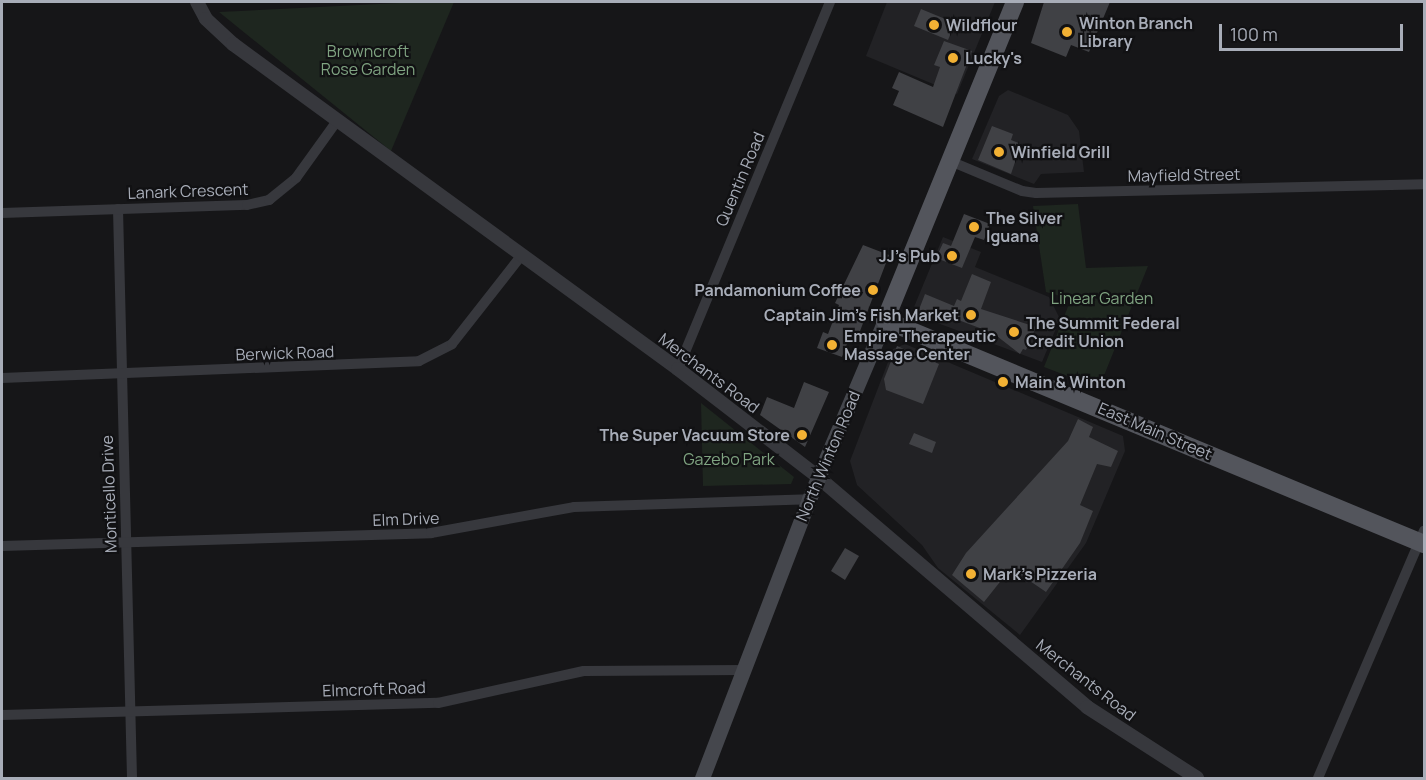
<!DOCTYPE html>
<html>
<head>
<meta charset="utf-8">
<style>
  body { margin:0 }
  #map { position:relative; width:1426px; height:780px; overflow:hidden; background:#161618; font-family:Manrope,sans-serif }
  div>[style] { position:absolute }
  [style*='--x'] { left:calc(var(--x)*1px); top:calc(var(--y)*1px); width:calc(var(--w)*1px); rotate:calc(var(--a)*1deg) }
  .built>* { inset:0; background:#222225 }
  .green>* { inset:0; background:#1e261f }
  .building>* { inset:0; background:#404145 }
  .minor>* { height:10px; margin:-5px; padding:0 5px; transform-origin:5px; border-radius:5px; background:#37383d }
  .tertiary>* { height:14px; margin:-7px; padding:0 7px; transform-origin:7px; border-radius:7px; background:#37383d }
  .secondary>* { height:15px; margin:-7.5px; padding:0 7.5px; transform-origin:7.5px; border-radius:7.5px; background:#45474d }
  .primary>* { height:18px; margin:-9px; padding:0 9px; transform-origin:9px; border-radius:9px; background:#53555c }
  .dots>* { width:16px; height:16px; translate:-50% -50%; box-sizing:border-box; border:3px solid #111113; border-radius:50% }
  span { translate:-50% -50%; white-space:nowrap; text-align:center; line-height:1.15; -webkit-text-stroke:4.5px #111113; paint-order:stroke }
  .poi-label { font-size:16px; color:#a8adb8; font-weight:700 }
  .left { translate:0 -50%; text-align:left }
  .right { translate:-100% -50%; text-align:right }
  .park-label { font-size:16px; color:#7fa381 }
  .street-label { font-size:16px; color:#a8adb8 }
  .frame { position:absolute; inset:0; border:3px solid #a8adb8; pointer-events:none }
  .scale { position:absolute; left:1219px; top:24px; width:184px; height:27px; box-sizing:border-box; border:3px solid #a8adb8; border-top:0; padding-left:8px; font-size:18px; line-height:21px; white-space:nowrap; color:#a8adb8; -webkit-text-stroke:4px #111113; paint-order:stroke }
</style>
</head>
<body>
<div id="map">
  <div class="built">
    <div style="clip-path:polygon(887px 2px,995px 2px,957px 94px,866px 56px)"></div>
    <div style="clip-path:polygon(1008px 90px,1068px 115px,1079px 131px,1084px 172px,1041px 174px,1034px 184px,972px 159px,999px 96px)"></div>
    <div style="clip-path:polygon(943px 237px,981px 252px,975px 267px,1049px 297px,1060px 319px,1042px 362px,916px 315px,914px 307px)"></div>
    <div style="clip-path:polygon(905px 344px,1123px 436px,1125px 451px,1086px 543px,1020px 635px,938px 568px,922px 545px,857px 485px,850px 461px,893px 349px)"></div>
  </div>
  <div class="green">
    <div style="clip-path:polygon(419px 2px,454px 2px,391px 151px,219px 12px)"></div>
    <div style="clip-path:polygon(1078px 204px,1086px 268px,1148px 266px,1099px 388px,1044px 367px,1071px 299px,1046px 292px,1033px 206px)"></div>
    <div style="clip-path:polygon(701px 403px,794px 477px,791px 484px,703px 486px)"></div>
  </div>
  <div class="building">
    <div style="clip-path:polygon(1044px 2px,1110px 2px,1089px 52px,1071px 45px,1066px 57px,1031px 43px)"></div>
    <div style="clip-path:polygon(921px 9px,955px 23px,948px 40px,914px 26px)"></div>
    <div style="clip-path:polygon(944px 41px,972px 51px,943px 127px,893px 105px,899px 91px,892px 88px,899px 72px,933px 87px,940px 67px,934px 65px)"></div>
    <div style="clip-path:polygon(992px 126px,1013px 134px,1011px 140px,1021px 144px,1011px 174px,978px 160px)"></div>
    <div style="clip-path:polygon(964px 214px,990px 224px,984px 240px,975px 237px,962px 268px,936px 258px,943px 243px,951px 246px)"></div>
    <div style="clip-path:polygon(863px 245px,889px 255px,857px 339px,850px 336px,842px 357px,817px 348px,823px 332px,828px 334px,839px 305px,835px 303px)"></div>
    <div style="clip-path:polygon(972px 274px,991px 282px,981px 309px,1036px 327px,1026px 350px,1023px 349px,1020px 354px,993px 333px,945px 315px,942px 322px,918px 312px,925px 294px,954px 306px,957px 299px,961px 301px)"></div>
    <div style="clip-path:polygon(897px 346px,939px 364px,923px 404px,886px 390px,884px 379px)"></div>
    <div style="clip-path:polygon(804px 382px,829px 392px,805px 447px,760px 415px,767px 397px,794px 408px)"></div>
    <div style="clip-path:polygon(1078px 419px,1093px 427px,1089px 437px,1118px 451px,1111px 467px,1097px 464px,1080px 505px,1093px 511px,1080px 543px,1046px 592px,1011px 568px,984px 602px,952px 575px,966px 553px,1068px 441px)"></div>
    <div style="clip-path:polygon(914px 433px,936px 442px,932px 453px,909px 444px)"></div>
    <div style="clip-path:polygon(845px 548px,859px 556px,845px 580px,831px 571px)"></div>
  </div>
  <div class="minor">
    <div style="--x:950;--y:161;--w:78;--a:22.6"></div>
    <div style="--x:1022;--y:191;--w:14;--a:8"></div>
    <div style="--x:1036;--y:193;--w:388;--a:-1.3"></div>
    <div style="--x:118;--y:209;--w:569;--a:88.59"></div>
    <div style="--x:2;--y:213;--w:245;--a:-1.9"></div>
    <div style="--x:247;--y:205;--w:23;--a:-13"></div>
    <div style="--x:269;--y:200;--w:35;--a:-39"></div>
    <div style="--x:296;--y:178;--w:70;--a:-54.3"></div>
    <div style="--x:678;--y:369;--w:397;--a:-67.5"></div>
    <div style="--x:2;--y:378;--w:417;--a:-2.3"></div>
    <div style="--x:419;--y:361;--w:37;--a:-27"></div>
    <div style="--x:452;--y:344;--w:112;--a:-51.9"></div>
    <div style="--x:2;--y:546;--w:429;--a:-1.7"></div>
    <div style="--x:431;--y:533;--w:145;--a:-10.3"></div>
    <div style="--x:574;--y:507;--w:235;--a:-1.9"></div>
    <div style="--x:2;--y:715;--w:436;--a:-1.6"></div>
    <div style="--x:438;--y:703;--w:149;--a:-12.4"></div>
    <div style="--x:584;--y:671;--w:160;--a:-0.4"></div>
    <div style="--x:1318;--y:778;--w:269;--a:-66.8"></div>
  </div>
  <div class="tertiary">
    <div style="--x:197;--y:2;--w:19;--a:62"></div>
    <div style="--x:206;--y:19;--w:37;--a:43"></div>
    <div style="--x:233;--y:44;--w:551;--a:36.14"></div>
    <div style="--x:678;--y:369;--w:177;--a:37.6"></div>
    <div style="--x:818;--y:477;--w:354;--a:40.5"></div>
    <div style="--x:1087;--y:707;--w:131;--a:32.8"></div>
  </div>
  <div class="secondary">
    <div style="--x:702;--y:778;--w:299;--a:-69"></div>
    <div style="--x:809;--y:499;--w:194;--a:-67"></div>
  </div>
  <div class="primary">
    <div style="--x:1015;--y:2;--w:344;--a:112.2"></div>
    <div style="--x:885;--y:320;--w:584;--a:22.57"></div>
  </div>
  <div class="dots">
    <div style="left:934px;top:25px;background:#f2b134"></div>
    <div style="left:1067px;top:32px;background:#f2b134"></div>
    <div style="left:953px;top:58px;background:#f2b134"></div>
    <div style="left:999px;top:152px;background:#f2b134"></div>
    <div style="left:974px;top:227px;background:#f2b134"></div>
    <div style="left:952px;top:256px;background:#f2b134"></div>
    <div style="left:873px;top:290px;background:#f2b134"></div>
    <div style="left:971px;top:315px;background:#f2b134"></div>
    <div style="left:1014px;top:332px;background:#f2b134"></div>
    <div style="left:832px;top:345px;background:#f2b134"></div>
    <div style="left:1003px;top:382px;background:#f2b134"></div>
    <div style="left:802px;top:435px;background:#f2b134"></div>
    <div style="left:971px;top:574px;background:#f2b134"></div>
  </div>
  <div class="poi-label">
    <span class="left" style="left:1079px;top:32px">Winton Branch<br>Library</span>
    <span class="left" style="left:946px;top:25px">Wildflour</span>
    <span class="left" style="left:965px;top:58px">Lucky's</span>
    <span class="left" style="left:1011px;top:152px">Winfield Grill</span>
    <span class="left" style="left:986px;top:227px">The Silver<br>Iguana</span>
    <span class="right" style="left:940px;top:256px">JJ's Pub</span>
    <span class="right" style="left:861px;top:290px">Pandamonium Coffee</span>
    <span class="right" style="left:959px;top:315px">Captain Jim's Fish Market</span>
    <span class="left" style="left:1026px;top:332px">The Summit Federal<br>Credit Union</span>
    <span class="left" style="left:844px;top:345px">Empire Therapeutic<br>Massage Center</span>
    <span class="left" style="left:1015px;top:382px">Main &amp; Winton</span>
    <span class="right" style="left:790px;top:435px">The Super Vacuum Store</span>
    <span class="left" style="left:983px;top:574px">Mark's Pizzeria</span>
  </div>
  <div class="park-label">
    <span style="left:368px;top:60px">Browncroft<br>Rose Garden</span>
    <span style="left:1102px;top:298px">Linear Garden</span>
    <span style="left:729px;top:459px">Gazebo Park</span>
  </div>
  <div class="street-label">
    <span style="left:1184px;top:175px;rotate:-1deg">Mayfield Street</span>
    <span style="left:740px;top:179px;rotate:-67deg">Quentin Road</span>
    <span style="left:188px;top:191px;rotate:-2deg">Lanark Crescent</span>
    <span style="left:285px;top:353px;rotate:-2deg">Berwick Road</span>
    <span style="left:709px;top:373px;rotate:37deg">Merchants Road</span>
    <span style="left:1155px;top:431px;rotate:23deg">East Main Street</span>
    <span style="left:828px;top:456px;rotate:-67deg">North Winton Road</span>
    <span style="left:109px;top:494px;rotate:-92deg">Monticello Drive</span>
    <span style="left:406px;top:519px;rotate:-2deg">Elm Drive</span>
    <span style="left:1086px;top:680px;rotate:38deg">Merchants Road</span>
    <span style="left:374px;top:689px;rotate:-2deg">Elmcroft Road</span>
  </div>
  <div class="frame"></div>
  <div class="scale">100 m</div>
</div>
</body>
</html>
